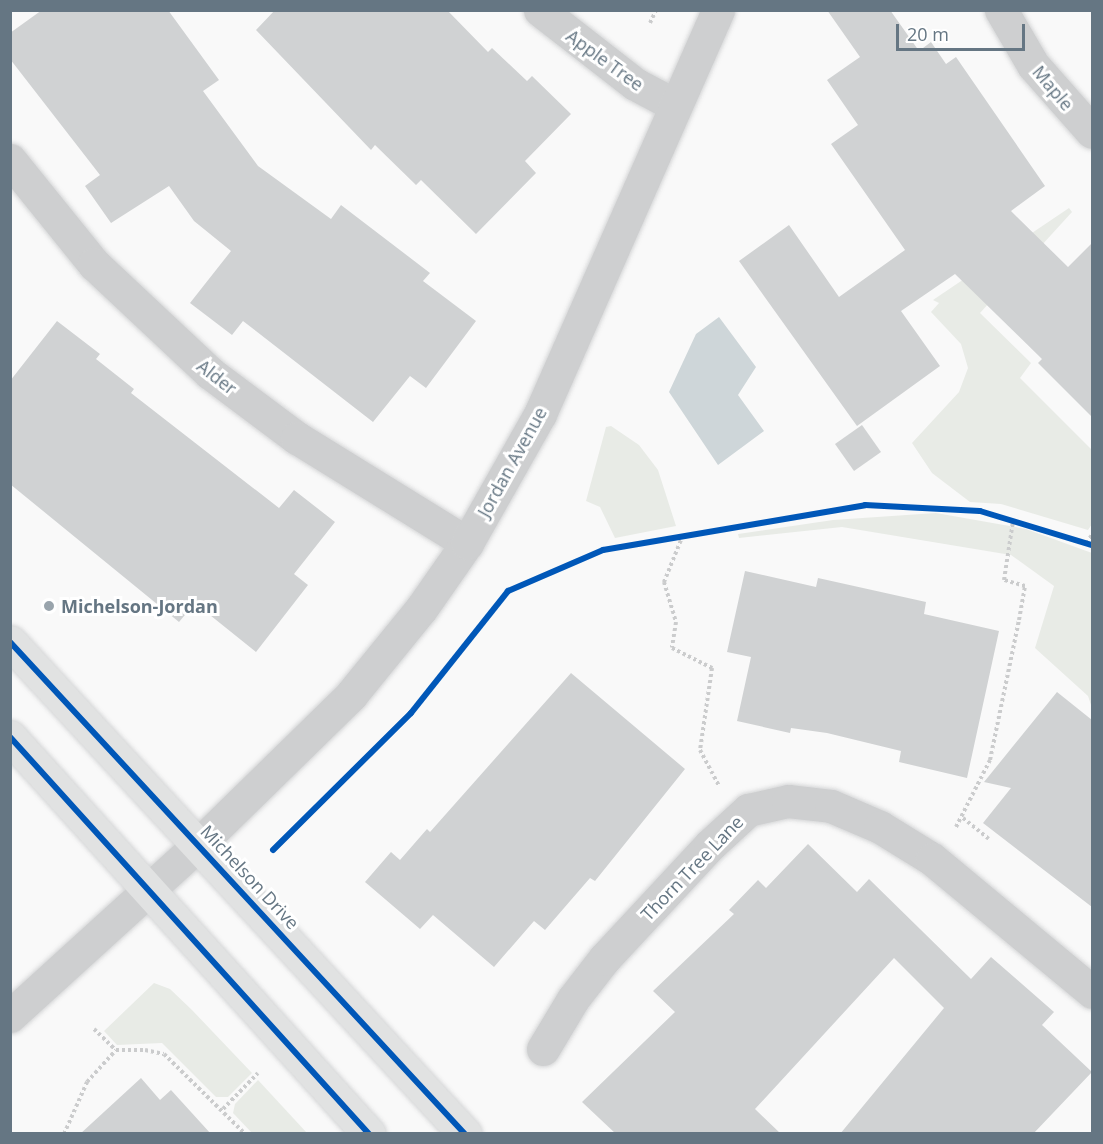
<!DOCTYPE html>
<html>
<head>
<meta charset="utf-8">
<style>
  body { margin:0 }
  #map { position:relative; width:1103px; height:1144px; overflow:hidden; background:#f9f9f9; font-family:"Open Sans",sans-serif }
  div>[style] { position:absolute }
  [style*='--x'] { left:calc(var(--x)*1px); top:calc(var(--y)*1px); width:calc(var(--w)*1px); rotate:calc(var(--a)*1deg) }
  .green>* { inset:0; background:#e8ebe6 }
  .water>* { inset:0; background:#ced6d9 }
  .building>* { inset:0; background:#d0d2d3 }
  .path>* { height:4px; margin-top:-2px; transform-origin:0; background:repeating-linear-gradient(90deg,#cbcccd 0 3px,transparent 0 6px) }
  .roads { filter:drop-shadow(0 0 2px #d5d6d7) drop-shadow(0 0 2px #d5d6d7) }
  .minor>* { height:33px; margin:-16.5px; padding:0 16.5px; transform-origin:16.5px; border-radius:16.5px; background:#cecfd0 }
  .major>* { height:33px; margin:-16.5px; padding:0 16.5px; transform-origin:16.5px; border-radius:16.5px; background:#e1e2e2 }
  .cycleway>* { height:6px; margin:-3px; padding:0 3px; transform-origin:3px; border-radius:3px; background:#0057b8 }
  .dots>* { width:16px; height:16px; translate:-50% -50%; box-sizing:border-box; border:3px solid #fff; border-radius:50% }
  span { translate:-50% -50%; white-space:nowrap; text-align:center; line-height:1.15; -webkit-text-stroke:6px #fff; paint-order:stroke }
  .street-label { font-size:18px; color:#657683 }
  .poi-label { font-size:18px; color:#657683; font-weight:700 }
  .left { translate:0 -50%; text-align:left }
  .frame { position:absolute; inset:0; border:12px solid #657683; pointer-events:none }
  .scale { position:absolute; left:896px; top:24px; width:129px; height:27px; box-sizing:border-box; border:3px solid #657683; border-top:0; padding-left:8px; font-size:18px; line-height:21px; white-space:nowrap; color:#657683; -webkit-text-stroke:4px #fff; paint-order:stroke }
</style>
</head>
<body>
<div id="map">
  <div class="green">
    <div style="clip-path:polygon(1069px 208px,1072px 212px,980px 313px,1031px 363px,1020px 378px,1092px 450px,1092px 524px,1088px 530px,1001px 504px,970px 502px,932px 473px,912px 443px,959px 392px,968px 368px,961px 344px,931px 312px,939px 303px,933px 300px)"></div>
    <div style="clip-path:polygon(611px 426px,639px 445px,658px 470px,676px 526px,615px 538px,600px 507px,586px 501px,606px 427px)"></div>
    <div style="clip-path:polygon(936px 513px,1026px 529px,1092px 553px,1092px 708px,1088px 696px,1035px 648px,1054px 586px,1011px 555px,842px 527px,739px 538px,738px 534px,833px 520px)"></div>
    <div style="clip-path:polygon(154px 983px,170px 989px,192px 1010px,252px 1073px,228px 1097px,216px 1097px,162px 1043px,117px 1045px,104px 1031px)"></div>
    <div style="clip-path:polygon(258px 1080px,307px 1133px,252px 1133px,233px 1113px,235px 1104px)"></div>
  </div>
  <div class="water">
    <div style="clip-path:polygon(719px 317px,756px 367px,738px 395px,764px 431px,718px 465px,669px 392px,696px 334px)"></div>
  </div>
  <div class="building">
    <div style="clip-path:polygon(42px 10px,168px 10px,219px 80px,203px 91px,258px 166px,331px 219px,341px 205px,430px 273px,423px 281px,476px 321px,426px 388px,410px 376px,373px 422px,243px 321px,232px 335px,190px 303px,231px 251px,194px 221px,169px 186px,111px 223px,85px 186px,100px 175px,10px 59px,10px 33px)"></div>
    <div style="clip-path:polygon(275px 10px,447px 10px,488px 52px,492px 48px,527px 81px,532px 76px,571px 114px,525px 161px,536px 173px,476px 234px,421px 180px,416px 185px,375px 145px,371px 150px,256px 30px)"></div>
    <div style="clip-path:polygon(827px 10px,890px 10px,919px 51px,931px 42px,946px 64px,956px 57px,1045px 186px,1011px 211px,1068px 267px,1092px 243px,1092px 417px,1038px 363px,1042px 359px,955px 274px,901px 311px,940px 366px,857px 426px,739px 261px,789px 225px,839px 297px,905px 250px,831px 144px,858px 125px,827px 80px,860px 57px)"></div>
    <div style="clip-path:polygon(57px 321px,100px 354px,96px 359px,134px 389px,131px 393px,279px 508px,294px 490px,335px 522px,294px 574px,308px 585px,256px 652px,195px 603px,179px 622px,10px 484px,10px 381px)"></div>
    <div style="clip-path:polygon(862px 425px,881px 452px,854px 471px,835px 444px)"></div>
    <div style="clip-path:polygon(745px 571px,816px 587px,818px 578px,926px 602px,924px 614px,999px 631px,967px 778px,899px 762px,901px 751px,827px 733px,791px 728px,790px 733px,737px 721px,751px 657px,727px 652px)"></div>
    <div style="clip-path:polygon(571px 673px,685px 769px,595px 881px,590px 878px,545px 930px,534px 921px,494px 967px,433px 915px,420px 929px,365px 882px,391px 852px,400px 860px,427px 829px,430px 832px)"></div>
    <div style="clip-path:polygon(1057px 692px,1092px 720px,1092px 907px,983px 823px,1011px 788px,984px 782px)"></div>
    <div style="clip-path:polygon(808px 844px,857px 892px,869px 879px,971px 979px,991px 957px,1054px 1012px,1042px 1025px,1092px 1072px,1033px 1134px,840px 1134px,944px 1008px,894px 958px,755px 1109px,781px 1134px,616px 1134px,582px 1102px,675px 1012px,653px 991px,734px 914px,729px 910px,758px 880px,766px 888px)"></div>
    <div style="clip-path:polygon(141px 1078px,160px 1100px,171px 1090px,211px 1134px,80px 1134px)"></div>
  </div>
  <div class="path">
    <div style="--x:650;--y:23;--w:14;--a:-65"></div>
    <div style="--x:683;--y:535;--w:51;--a:112"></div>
    <div style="--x:664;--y:582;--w:42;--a:73.3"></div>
    <div style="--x:676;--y:622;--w:26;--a:99"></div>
    <div style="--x:672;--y:648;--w:45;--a:26.6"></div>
    <div style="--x:712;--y:668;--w:83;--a:98.3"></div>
    <div style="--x:700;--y:750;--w:40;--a:62"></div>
    <div style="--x:1086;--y:543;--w:10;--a:-53"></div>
    <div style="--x:963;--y:818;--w:33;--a:39"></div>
    <div style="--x:956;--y:827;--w:75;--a:-63.1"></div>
    <div style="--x:990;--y:760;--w:143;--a:-78.3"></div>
    <div style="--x:1019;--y:620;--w:35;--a:-80"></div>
    <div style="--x:1025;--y:586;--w:22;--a:-164"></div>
    <div style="--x:1004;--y:580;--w:60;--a:-81.3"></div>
    <div style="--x:94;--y:1029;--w:30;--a:44"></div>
    <div style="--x:223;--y:1109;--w:50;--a:-45.8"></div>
    <div style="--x:64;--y:1134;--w:57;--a:-66.1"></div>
    <div style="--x:87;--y:1082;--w:43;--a:-47.8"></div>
    <div style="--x:116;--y:1050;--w:29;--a:0"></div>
    <div style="--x:145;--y:1050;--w:19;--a:12"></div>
    <div style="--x:164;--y:1054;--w:114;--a:44.6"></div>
  </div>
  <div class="roads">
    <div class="minor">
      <div style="--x:540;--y:10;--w:120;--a:37.9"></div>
      <div style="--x:635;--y:84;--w:43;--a:27.8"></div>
      <div style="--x:1001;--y:10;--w:64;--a:59.8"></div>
      <div style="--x:1033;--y:65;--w:89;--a:48.6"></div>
      <div style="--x:10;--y:160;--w:134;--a:51.1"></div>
      <div style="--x:94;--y:264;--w:159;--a:43.2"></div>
      <div style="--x:210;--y:373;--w:109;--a:36.8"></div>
      <div style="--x:297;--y:438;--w:200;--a:31.7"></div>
      <div style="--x:10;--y:1016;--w:256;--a:-42.3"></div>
      <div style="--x:199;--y:844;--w:213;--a:-44.4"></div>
      <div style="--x:351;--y:695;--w:111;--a:-50.9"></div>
      <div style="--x:421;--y:609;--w:80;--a:-55.1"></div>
      <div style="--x:467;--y:543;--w:148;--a:-60.5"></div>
      <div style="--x:540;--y:414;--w:441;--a:-66.2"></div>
      <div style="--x:543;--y:1049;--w:58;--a:-59"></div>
      <div style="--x:573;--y:999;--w:51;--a:-52.2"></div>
      <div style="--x:604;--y:959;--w:156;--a:-47.1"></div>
      <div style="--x:710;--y:845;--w:52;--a:-42.6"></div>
      <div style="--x:748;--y:810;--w:41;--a:-12.7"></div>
      <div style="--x:788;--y:801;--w:43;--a:6.6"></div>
      <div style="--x:831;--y:806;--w:53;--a:23.2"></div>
      <div style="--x:880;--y:827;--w:61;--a:31.6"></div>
      <div style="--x:932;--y:859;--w:208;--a:39.7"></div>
    </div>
    <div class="major">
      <div style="--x:10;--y:642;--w:670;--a:47.24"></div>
      <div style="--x:10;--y:737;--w:535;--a:47.88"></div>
    </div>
  </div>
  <div class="cycleway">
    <div style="--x:10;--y:642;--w:670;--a:47.24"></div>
    <div style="--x:10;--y:737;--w:535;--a:47.88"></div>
    <div style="--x:273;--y:850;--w:194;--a:-44.8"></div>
    <div style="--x:411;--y:713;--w:156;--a:-51.5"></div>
    <div style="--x:508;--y:591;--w:103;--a:-23.3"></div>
    <div style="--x:603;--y:550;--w:266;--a:-9.7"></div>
    <div style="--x:865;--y:505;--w:115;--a:3"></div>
    <div style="--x:980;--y:511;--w:117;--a:16.9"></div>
  </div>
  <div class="dots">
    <div style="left:49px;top:606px;background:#99a4ac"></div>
  </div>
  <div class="street-label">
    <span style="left:605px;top:60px;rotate:36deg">Apple Tree</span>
    <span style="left:1053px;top:88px;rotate:50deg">Maple</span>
    <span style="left:217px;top:377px;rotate:38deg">Alder</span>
    <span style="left:512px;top:462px;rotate:-61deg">Jordan Avenue</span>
    <span style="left:692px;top:868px;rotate:-46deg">Thorn Tree Lane</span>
    <span style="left:250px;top:877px;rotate:47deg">Michelson Drive</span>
  </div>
  <div class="poi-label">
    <span class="left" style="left:61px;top:606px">Michelson-Jordan</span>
  </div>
  <div class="frame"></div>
  <div class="scale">20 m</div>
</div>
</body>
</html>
